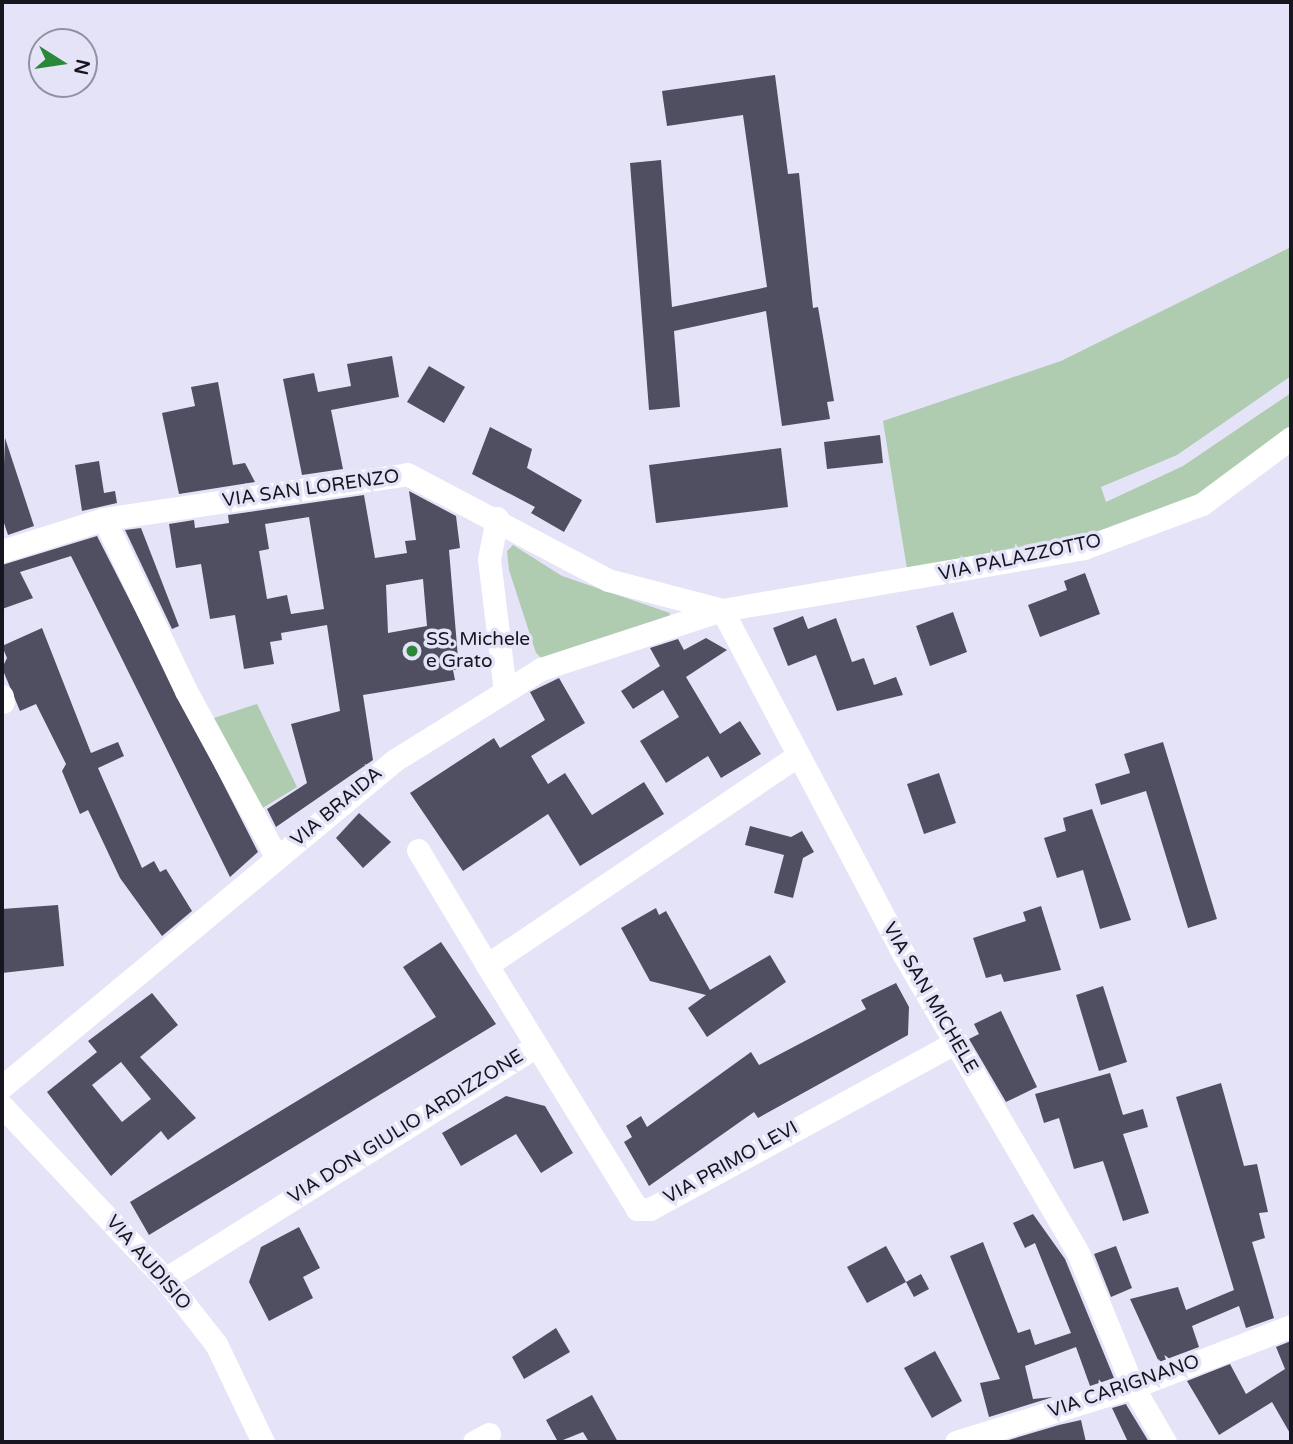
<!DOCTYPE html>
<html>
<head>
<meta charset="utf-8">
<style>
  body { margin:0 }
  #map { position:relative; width:1293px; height:1444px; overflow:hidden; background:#e4e3f8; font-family:"Varela Round",sans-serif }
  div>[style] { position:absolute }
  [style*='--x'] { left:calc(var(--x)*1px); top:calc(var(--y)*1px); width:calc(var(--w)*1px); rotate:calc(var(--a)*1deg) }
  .green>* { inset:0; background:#afcbb0 }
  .building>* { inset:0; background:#504f61 }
  .street>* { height:23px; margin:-11.5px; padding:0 11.5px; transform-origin:11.5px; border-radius:11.5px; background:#fff }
  .dots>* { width:19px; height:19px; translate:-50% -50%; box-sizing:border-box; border:4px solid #e4e3f8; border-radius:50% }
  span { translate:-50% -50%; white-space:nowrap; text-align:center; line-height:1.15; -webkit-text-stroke:7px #e4e3f8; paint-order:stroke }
  .street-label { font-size:19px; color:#17161e }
  .poi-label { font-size:19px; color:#17161e }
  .left { translate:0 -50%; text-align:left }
  .frame { position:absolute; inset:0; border:4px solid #17161e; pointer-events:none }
  .north { position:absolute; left:28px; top:28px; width:70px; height:70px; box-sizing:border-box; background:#e4e3f8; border:2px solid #9291a1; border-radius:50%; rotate:102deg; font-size:19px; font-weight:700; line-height:28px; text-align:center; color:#17161e }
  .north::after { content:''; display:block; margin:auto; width:24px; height:32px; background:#2c8839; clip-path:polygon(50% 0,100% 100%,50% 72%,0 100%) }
</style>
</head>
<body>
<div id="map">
  <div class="green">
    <div style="clip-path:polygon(1291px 247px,1291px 376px,1177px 455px,1101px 487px,1106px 502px,1183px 466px,1291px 393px,1291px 426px,1250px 462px,1184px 504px,1114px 528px,907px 569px,883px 421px,1061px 361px)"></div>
    <div style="clip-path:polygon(513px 545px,562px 576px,670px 613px,668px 623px,545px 661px,536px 653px,509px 570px,507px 551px)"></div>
    <div style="clip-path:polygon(257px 704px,297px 787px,256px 812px,208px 720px)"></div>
  </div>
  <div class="building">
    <div style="clip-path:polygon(775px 75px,788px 174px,799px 173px,813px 308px,818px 307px,834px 401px,827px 402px,830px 419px,782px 426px,766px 311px,674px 331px,680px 407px,649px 410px,630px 163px,661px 160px,672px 307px,767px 287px,743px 115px,667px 126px,662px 91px)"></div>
    <div style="clip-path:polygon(392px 356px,399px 397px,331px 410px,343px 469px,302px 475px,283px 379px,314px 373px,318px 392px,351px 386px,347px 364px)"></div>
    <div style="clip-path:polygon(429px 366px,465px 387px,444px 423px,407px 402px)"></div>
    <div style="clip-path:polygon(218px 382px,233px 465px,245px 463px,255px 482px,179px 494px,162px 413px,195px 406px,191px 387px)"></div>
    <div style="clip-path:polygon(490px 427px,532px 449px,527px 468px,582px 500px,564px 532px,531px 513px,535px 507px,472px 474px)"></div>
    <div style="clip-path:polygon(880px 435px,883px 463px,827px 469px,824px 442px)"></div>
    <div style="clip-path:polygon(5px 438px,34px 526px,8px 535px,2px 517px)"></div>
    <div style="clip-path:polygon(781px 448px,788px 507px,656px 523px,649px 465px)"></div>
    <div style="clip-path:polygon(99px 461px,104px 493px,115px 491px,117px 503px,82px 511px,75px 465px)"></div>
    <div style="clip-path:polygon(evenodd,409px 491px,456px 516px,460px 548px,449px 550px,459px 670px,453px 670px,455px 680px,363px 695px,373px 760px,276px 827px,267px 809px,307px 783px,291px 724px,340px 711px,327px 625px,281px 633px,282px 640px,270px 642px,274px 664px,244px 669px,235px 615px,210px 619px,201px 564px,176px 568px,169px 524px,194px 520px,195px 528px,229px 523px,228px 515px,364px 495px,375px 558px,407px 553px,405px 541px,416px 540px,409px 491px,309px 517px,324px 609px,291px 614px,287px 595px,267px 599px,259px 551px,269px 549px,265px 524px,309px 517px,409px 491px,423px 579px,427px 626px,388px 633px,386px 585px,423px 579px)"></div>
    <div style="clip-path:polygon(141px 528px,179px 626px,172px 629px,125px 530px)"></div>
    <div style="clip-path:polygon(97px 536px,258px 852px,230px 877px,71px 556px,20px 572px,33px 598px,2px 609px,2px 565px)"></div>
    <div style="clip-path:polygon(1085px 573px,1100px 614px,1040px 637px,1028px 605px,1067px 590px,1064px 581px)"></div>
    <div style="clip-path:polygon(953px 612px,967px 652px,930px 666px,916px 626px)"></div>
    <div style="clip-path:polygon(803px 616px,808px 629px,836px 618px,852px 662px,864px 658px,874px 685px,896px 677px,903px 695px,837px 711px,816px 655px,788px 666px,773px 628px)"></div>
    <div style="clip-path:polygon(42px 628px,91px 753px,118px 742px,124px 756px,98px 768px,142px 868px,154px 861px,160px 872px,166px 869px,192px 911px,162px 936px,120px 878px,88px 810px,80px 814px,62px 771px,66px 764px,36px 704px,20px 711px,2px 668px,7px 658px,2px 646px)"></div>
    <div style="clip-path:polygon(706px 638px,727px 650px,686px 677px,720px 734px,740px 721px,761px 754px,721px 778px,708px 756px,666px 783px,640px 741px,679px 717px,663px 690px,633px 709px,621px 691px,660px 666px,650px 648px,678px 639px,684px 650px)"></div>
    <div style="clip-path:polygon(559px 678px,585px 723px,531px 756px,548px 784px,565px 773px,592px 815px,644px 782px,664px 814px,580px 866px,548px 814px,463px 871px,410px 793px,494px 738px,500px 748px,545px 720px,530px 692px)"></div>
    <div style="clip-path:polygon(1163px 742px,1217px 919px,1188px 928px,1146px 791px,1101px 805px,1095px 784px,1130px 773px,1124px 754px)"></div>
    <div style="clip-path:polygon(939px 773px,956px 823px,924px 834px,907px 784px)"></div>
    <div style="clip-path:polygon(1092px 809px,1131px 920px,1100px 929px,1083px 870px,1057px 878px,1044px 838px,1066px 831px,1063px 818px)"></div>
    <div style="clip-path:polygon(359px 813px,391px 842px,363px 868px,336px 838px)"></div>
    <div style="clip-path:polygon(750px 826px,791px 837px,802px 831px,814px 852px,803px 858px,793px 898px,774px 893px,784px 855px,745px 845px)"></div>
    <div style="clip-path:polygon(58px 905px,64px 966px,2px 973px,2px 909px)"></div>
    <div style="clip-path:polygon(1041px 906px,1061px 970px,1004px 982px,1001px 974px,986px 978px,973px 938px,1026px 921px,1023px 912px)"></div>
    <div style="clip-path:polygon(656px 908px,659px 915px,666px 911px,710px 990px,770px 955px,786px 982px,707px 1037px,688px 1008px,706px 995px,650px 981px,621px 928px)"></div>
    <div style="clip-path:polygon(441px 942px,496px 1024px,149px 1235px,130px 1202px,436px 1017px,403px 967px)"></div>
    <div style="clip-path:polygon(896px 983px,909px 1007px,908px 1035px,758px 1118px,754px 1112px,649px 1186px,624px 1142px,632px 1137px,626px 1126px,641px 1116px,647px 1127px,751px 1052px,759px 1065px,866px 1009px,861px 1000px)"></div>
    <div style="clip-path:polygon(1103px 986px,1127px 1062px,1099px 1071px,1076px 995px)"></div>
    <div style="clip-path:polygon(evenodd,152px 993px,178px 1025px,140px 1057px,196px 1118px,168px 1140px,161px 1131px,111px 1176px,47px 1092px,97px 1052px,88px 1041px,152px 993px,121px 1062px,151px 1099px,122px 1122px,92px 1085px,121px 1062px)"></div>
    <div style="clip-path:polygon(1001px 1011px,1037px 1087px,1006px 1102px,969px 1039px,979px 1034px,974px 1024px)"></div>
    <div style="clip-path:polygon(1110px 1073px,1123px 1115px,1143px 1109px,1148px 1127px,1123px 1134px,1149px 1213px,1123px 1221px,1103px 1161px,1074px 1169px,1059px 1118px,1044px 1123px,1035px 1094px)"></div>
    <div style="clip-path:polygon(1221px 1083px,1244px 1166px,1257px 1164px,1268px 1212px,1259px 1213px,1265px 1238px,1252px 1242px,1274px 1318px,1246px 1328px,1239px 1306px,1192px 1326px,1199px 1347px,1159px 1362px,1130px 1299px,1178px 1287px,1186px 1310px,1234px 1290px,1176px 1097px)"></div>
    <div style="clip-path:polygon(506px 1096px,545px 1106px,573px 1153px,541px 1173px,516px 1134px,461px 1166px,442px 1133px)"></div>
    <div style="clip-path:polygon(1033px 1214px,1065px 1259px,1114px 1378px,1090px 1386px,1076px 1347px,1025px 1366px,1033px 1399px,1053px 1397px,989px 1417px,980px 1383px,1000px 1379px,950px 1256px,983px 1242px,1018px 1333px,1030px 1329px,1035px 1345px,1071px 1333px,1035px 1243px,1025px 1248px,1013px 1223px)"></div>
    <div style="clip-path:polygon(299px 1227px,320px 1268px,303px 1277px,313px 1298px,269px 1321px,249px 1282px,261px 1247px)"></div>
    <div style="clip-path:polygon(886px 1246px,906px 1282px,867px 1303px,847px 1267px)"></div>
    <div style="clip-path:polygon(1116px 1246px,1132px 1288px,1111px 1297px,1094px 1254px)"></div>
    <div style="clip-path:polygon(921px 1274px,929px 1289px,914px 1297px,906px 1282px)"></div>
    <div style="clip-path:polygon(556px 1328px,570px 1352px,524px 1379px,512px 1357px)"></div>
    <div style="clip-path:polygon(1291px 1341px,1291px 1435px,1272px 1402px,1219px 1435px,1187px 1381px,1230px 1364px,1246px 1394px,1285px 1369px,1276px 1347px)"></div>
    <div style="clip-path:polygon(935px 1351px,962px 1401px,932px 1418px,904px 1368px)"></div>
    <div style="clip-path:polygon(592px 1395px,618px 1442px,589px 1442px,583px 1432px,558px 1442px,546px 1420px)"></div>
    <div style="clip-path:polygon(1126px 1404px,1127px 1406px,1149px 1442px,1128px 1442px,1112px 1408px)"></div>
    <div style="clip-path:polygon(1081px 1420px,1086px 1442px,1002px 1442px,1059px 1425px)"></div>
  </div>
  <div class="street">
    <div style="--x:497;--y:518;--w:42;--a:101"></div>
    <div style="--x:489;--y:559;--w:133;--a:83.1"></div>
    <div style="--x:104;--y:519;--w:191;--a:64.5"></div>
    <div style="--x:186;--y:691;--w:190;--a:61.4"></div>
    <div style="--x:2;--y:551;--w:107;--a:-17.4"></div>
    <div style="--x:104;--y:519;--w:306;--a:-8.4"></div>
    <div style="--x:407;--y:474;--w:227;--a:27.8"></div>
    <div style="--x:608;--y:580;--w:118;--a:14.7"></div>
    <div style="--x:722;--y:610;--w:390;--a:62.2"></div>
    <div style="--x:904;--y:955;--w:345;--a:59.7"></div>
    <div style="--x:1078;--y:1253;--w:145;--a:67.7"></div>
    <div style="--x:1133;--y:1387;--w:64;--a:59.8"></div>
    <div style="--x:2;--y:696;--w:6;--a:81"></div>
    <div style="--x:797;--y:756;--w:374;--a:146"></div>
    <div style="--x:487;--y:965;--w:286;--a:58.4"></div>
    <div style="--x:637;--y:1209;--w:13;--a:0"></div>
    <div style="--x:650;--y:1209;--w:349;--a:-28.6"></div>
    <div style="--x:418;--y:850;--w:134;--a:59"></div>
    <div style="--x:2;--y:1087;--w:511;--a:-39.76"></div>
    <div style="--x:395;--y:760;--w:172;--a:-31.9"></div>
    <div style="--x:541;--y:669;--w:190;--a:-18.1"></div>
    <div style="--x:722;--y:610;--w:367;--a:-9.7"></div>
    <div style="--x:1084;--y:548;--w:126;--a:-20.4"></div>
    <div style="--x:1202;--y:504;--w:111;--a:-36.6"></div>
    <div style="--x:2;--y:1106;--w:238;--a:46.7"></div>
    <div style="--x:165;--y:1279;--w:83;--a:51.9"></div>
    <div style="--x:216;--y:1344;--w:109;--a:64.4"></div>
    <div style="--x:165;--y:1279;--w:438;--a:-32.1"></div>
    <div style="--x:474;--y:1442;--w:17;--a:-28"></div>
    <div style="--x:956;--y:1442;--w:185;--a:-17.3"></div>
    <div style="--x:1133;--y:1387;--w:169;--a:-21.1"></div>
  </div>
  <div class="dots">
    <div style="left:412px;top:651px;background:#2c8839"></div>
  </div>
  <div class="street-label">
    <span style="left:311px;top:489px;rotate:-8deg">VIA SAN LORENZO</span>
    <span style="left:1020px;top:558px;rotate:-12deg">VIA PALAZZOTTO</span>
    <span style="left:337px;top:807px;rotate:-40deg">VIA BRAIDA</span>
    <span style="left:930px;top:998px;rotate:60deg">VIA SAN MICHELE</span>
    <span style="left:406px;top:1127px;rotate:-32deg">VIA DON GIULIO ARDIZZONE</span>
    <span style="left:731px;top:1163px;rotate:-29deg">VIA PRIMO LEVI</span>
    <span style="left:148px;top:1263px;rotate:49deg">VIA AUDISIO</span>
    <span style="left:1124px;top:1387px;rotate:-19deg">VIA CARIGNANO</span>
  </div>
  <div class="poi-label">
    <span class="left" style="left:426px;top:651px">SS. Michele<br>e Grato</span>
  </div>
  <div class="frame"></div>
  <div class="north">N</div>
</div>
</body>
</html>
